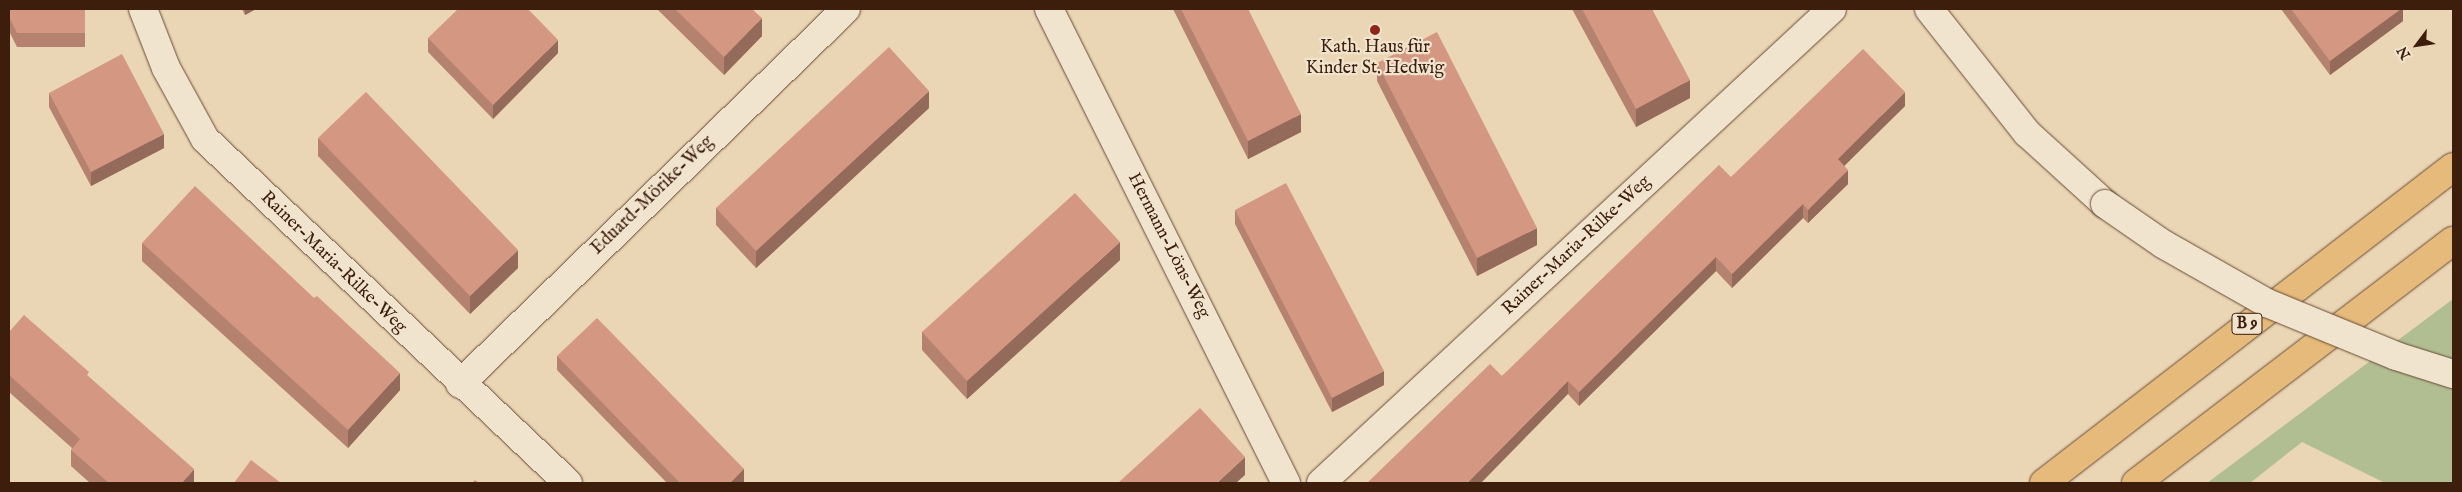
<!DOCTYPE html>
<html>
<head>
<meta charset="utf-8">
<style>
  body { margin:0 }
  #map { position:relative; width:2462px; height:492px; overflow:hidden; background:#ead5b4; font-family:"IM FELL English",serif }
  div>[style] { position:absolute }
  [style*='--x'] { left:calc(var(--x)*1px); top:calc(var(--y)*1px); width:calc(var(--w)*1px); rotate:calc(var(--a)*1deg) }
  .green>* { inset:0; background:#b1be91 }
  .roads { filter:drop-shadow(0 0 1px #684b36) drop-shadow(0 0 1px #684b36) }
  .street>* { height:28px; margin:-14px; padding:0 14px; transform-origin:14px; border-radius:14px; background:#f1e4ce }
  .highway>* { height:28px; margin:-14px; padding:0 14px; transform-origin:14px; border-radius:14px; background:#e5ba7a }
  .bridges { filter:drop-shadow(0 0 1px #684b36) drop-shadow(0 0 1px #684b36) }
  .street-bridge>* { height:28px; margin:-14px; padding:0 14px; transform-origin:14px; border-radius:14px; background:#f1e4ce }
  .wall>* { inset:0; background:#b58270 }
  .shaded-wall>* { inset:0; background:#946a5b }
  .building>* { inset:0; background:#d39782 }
  .dots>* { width:14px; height:14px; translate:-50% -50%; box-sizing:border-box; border:2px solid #f1e4ce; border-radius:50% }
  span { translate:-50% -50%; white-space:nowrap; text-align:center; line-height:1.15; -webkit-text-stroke:4.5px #f1e4ce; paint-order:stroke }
  .shield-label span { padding:1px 4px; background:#f1e4ce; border:1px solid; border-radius:4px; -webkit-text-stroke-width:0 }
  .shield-label { font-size:16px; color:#3d1d0c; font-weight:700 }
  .poi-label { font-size:18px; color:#3d1d0c }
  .street-label { font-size:18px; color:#3d1d0c }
  .frame { position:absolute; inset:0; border:10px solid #3d1d0c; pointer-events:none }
  .north { position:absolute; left:2392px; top:20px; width:50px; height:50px; -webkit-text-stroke:4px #f1e4ce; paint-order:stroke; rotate:239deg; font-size:14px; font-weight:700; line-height:20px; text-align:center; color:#3d1d0c }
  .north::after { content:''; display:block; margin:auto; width:18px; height:22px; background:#3d1d0c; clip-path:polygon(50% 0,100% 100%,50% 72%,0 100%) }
</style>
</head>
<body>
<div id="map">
  <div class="green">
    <div style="clip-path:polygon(2453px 299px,2453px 483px,2385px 483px,2302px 442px,2250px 483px,2207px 483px)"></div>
  </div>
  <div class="roads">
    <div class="street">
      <div style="--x:143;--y:9;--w:63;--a:68.7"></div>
      <div style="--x:166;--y:68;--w:81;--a:61.2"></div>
      <div style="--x:205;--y:139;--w:500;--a:43.46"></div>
      <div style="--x:1049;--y:9;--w:530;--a:63.43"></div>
      <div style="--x:1929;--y:9;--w:158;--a:51.7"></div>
      <div style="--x:2027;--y:133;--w:105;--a:42.3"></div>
      <div style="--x:460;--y:384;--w:538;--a:-44.17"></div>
      <div style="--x:1321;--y:483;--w:697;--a:-42.85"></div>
    </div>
    <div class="highway">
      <div style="--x:2044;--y:483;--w:517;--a:-37.69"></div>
      <div style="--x:2136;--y:483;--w:399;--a:-37.4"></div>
    </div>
  </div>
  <div class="bridges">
    <div class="street-bridge">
      <div style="--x:2105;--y:204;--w:70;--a:34.6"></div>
      <div style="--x:2163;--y:244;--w:120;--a:29.6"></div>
      <div style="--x:2267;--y:303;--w:139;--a:22.3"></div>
      <div style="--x:2396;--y:356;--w:60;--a:17.5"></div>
    </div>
  </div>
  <div class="wall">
    <div style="clip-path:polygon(9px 9px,85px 9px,85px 47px,17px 47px,9px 31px)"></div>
    <div style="clip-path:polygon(242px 9px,256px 9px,245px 15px)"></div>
    <div style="clip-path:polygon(657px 9px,752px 9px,762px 36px,724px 75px)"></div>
    <div style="clip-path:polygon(1173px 9px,1248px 9px,1301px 132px,1248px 159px)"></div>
    <div style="clip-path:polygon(1572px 9px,1652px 9px,1690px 98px,1636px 127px)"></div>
    <div style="clip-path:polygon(2281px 9px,2403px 9px,2403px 21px,2330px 75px)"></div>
    <div style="clip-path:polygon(428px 38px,558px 53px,493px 119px,428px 52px)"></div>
    <div style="clip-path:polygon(1377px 63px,1537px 245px,1477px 276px,1377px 81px)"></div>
    <div style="clip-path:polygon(49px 93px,164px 148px,91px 186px,49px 107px)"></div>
    <div style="clip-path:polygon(1905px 106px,1844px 166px,1848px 184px,1808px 223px,1803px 218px,1732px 288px,1716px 271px,1579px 406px,1568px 394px,1502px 376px,1731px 177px)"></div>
    <div style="clip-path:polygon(929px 108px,756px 268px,716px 225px,716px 208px)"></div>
    <div style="clip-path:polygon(318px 138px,518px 268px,470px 314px,318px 156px)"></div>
    <div style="clip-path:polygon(1235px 210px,1384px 385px,1332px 412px,1235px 224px)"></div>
    <div style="clip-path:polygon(142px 243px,314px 298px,400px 390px,348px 448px,142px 261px)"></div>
    <div style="clip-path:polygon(1120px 260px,967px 399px,922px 350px,922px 332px)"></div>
    <div style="clip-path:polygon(9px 332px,89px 378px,194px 483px,90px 483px,71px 466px,71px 450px,72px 448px,9px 392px)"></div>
    <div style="clip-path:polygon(557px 356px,744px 469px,744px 483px,667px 483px,557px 370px)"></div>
  </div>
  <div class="shaded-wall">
    <div style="clip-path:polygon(245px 9px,256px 9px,245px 15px)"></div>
    <div style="clip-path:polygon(2401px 9px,2403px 9px,2403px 21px,2330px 75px,2330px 61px)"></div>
    <div style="clip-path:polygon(762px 18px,762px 36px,724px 75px,724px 57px)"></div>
    <div style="clip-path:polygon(558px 40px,558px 53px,493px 119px,493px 105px)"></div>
    <div style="clip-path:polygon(1690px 80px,1690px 98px,1636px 127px,1636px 109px)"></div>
    <div style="clip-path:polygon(929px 91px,929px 108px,756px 268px,756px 251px)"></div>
    <div style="clip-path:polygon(1905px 92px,1905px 106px,1838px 172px,1838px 159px)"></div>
    <div style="clip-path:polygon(1301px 114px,1301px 132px,1248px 159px,1248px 141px)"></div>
    <div style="clip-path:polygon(164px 134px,164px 148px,91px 186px,91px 172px)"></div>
    <div style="clip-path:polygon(1848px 170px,1848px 184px,1808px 223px,1808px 210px)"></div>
    <div style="clip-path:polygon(1803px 204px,1803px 218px,1732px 288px,1732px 274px)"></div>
    <div style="clip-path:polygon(1537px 228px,1537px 245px,1477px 276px,1477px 258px)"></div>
    <div style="clip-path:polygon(1120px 242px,1120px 260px,967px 399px,967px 381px)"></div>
    <div style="clip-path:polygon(518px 250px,518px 268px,470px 314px,470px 296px)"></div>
    <div style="clip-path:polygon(1716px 257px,1716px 271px,1579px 406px,1579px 392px)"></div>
    <div style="clip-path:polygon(1384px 371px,1384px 385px,1332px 412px,1332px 398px)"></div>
    <div style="clip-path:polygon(400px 373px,400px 390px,348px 448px,348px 430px)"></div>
    <div style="clip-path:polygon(1568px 381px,1568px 394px,1481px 483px,1467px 483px)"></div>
    <div style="clip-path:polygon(1245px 457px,1245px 475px,1236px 483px,1217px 483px)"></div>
    <div style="clip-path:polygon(194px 469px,194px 483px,182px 483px)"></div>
    <div style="clip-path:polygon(744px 469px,744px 483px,730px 483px)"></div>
  </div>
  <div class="building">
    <div style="clip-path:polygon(9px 9px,85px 9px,85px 33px,17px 33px,9px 17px)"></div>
    <div style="clip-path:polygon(458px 9px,528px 9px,558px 40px,493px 105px,428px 38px)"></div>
    <div style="clip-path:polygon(675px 9px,752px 9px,762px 18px,724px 57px)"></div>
    <div style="clip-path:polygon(1181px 9px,1248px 9px,1301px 114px,1248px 141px)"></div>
    <div style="clip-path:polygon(1582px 9px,1652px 9px,1690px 80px,1636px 109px)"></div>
    <div style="clip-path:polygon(2291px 9px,2401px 9px,2330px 61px)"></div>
    <div style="clip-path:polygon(1437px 32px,1537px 228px,1477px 258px,1377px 63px)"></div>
    <div style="clip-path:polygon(889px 47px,929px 91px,756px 251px,716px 208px)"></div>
    <div style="clip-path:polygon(1863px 49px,1905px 92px,1838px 159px,1848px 170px,1808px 210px,1803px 204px,1732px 274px,1716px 257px,1579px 392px,1568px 381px,1467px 483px,1367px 483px,1490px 364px,1502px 376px,1719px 165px,1731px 177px)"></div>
    <div style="clip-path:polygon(122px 54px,164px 134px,91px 172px,49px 93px)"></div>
    <div style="clip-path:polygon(366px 92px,518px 250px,470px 296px,318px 138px)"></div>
    <div style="clip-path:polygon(1286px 183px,1384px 371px,1332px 398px,1235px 210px)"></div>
    <div style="clip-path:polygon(195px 186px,314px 298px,317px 296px,400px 373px,348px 430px,142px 243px)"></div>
    <div style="clip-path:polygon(1075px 193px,1120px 242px,967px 381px,922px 332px)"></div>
    <div style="clip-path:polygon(24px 315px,89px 372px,87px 375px,194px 469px,182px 483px,109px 483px,71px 450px,80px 439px,9px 375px,9px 332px)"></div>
    <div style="clip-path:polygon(597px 318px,744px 469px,730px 483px,680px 483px,557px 356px)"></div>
    <div style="clip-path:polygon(1200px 408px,1245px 457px,1217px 483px,1118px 483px)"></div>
    <div style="clip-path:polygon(251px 460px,281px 483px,234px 483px)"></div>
    <div style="clip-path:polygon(475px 480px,479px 483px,472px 483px)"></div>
  </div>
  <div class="dots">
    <div style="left:1375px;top:30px;background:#8f2418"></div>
  </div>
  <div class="shield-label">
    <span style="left:2247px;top:324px">B 9</span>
  </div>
  <div class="poi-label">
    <span style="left:1375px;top:59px">Kath. Haus für<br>Kinder St. Hedwig</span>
  </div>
  <div class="street-label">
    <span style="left:653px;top:196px;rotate:-44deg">Eduard-Mörike-Weg</span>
    <span style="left:1168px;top:246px;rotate:63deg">Hermann-Löns-Weg</span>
    <span style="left:1577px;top:246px;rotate:-43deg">Rainer-Maria-Rilke-Weg</span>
    <span style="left:333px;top:263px;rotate:44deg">Rainer-Maria-Rilke-Weg</span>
  </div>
  <div class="frame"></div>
  <div class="north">N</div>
</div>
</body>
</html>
